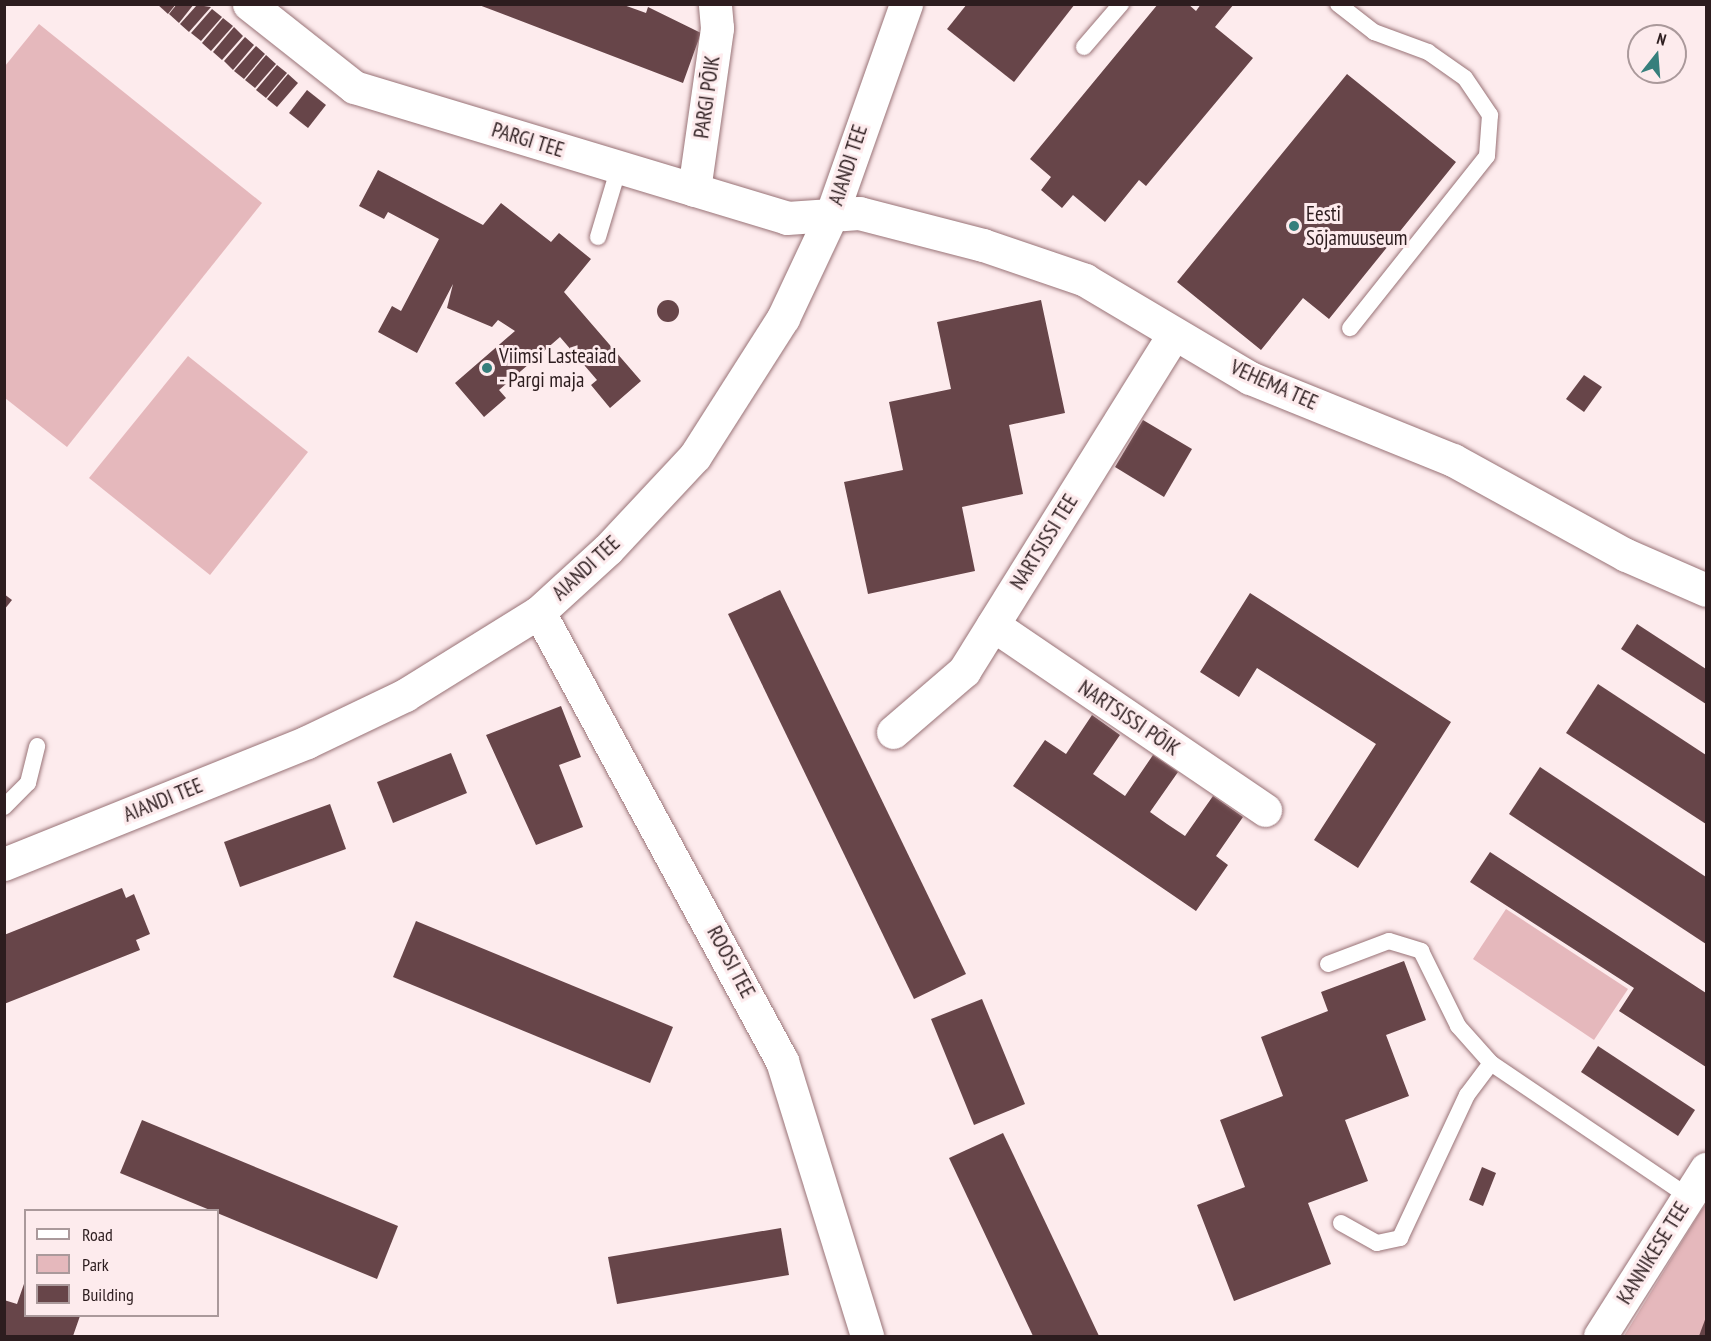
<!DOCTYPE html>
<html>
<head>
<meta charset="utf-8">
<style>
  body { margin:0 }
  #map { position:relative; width:1711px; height:1341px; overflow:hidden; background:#fdebed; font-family:"PT Sans Narrow",sans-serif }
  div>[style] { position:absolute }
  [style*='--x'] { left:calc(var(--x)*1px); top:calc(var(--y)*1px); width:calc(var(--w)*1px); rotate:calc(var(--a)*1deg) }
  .green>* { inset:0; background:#e5b8bc }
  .building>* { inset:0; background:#674549 }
  .round { border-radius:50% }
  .roads { filter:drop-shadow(0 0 2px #997377) drop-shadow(0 0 2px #997377) }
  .service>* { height:16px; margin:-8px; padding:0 8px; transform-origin:8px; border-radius:8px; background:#fff }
  .minor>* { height:33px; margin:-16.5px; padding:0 16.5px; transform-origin:16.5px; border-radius:16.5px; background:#fff }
  .dots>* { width:16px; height:16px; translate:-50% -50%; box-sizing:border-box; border:3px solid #fdebed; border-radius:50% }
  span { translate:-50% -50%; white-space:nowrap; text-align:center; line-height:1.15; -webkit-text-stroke:6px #fdebed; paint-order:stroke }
  .street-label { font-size:21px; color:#2d1d1f }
  .poi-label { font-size:21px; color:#2d1d1f }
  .left { translate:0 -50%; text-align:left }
  .frame { position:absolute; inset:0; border:6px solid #2d1d1f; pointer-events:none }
  .legend { position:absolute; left:24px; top:1209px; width:195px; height:108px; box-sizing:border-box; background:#fdebed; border:2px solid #aa999b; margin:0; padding:8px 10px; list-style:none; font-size:18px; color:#2d1d1f }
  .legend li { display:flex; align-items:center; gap:12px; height:30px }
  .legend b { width:30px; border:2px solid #aa999b }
  .north { position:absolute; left:1627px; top:24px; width:60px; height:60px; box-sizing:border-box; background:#fdebed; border:2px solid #aa999b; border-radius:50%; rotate:17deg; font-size:16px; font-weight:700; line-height:24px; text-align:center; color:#2d1d1f }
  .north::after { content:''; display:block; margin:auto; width:21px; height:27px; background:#367f7c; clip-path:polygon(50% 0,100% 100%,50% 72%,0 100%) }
</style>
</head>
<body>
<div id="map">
  <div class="green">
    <div style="clip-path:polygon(39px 24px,262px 203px,67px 447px,5px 398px,5px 66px)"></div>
    <div style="clip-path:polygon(188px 356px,308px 452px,210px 575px,89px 478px)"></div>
    <div style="clip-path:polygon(1506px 909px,1628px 989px,1594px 1040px,1473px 959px)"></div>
    <div style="clip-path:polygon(1706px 1204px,1706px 1336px,1624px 1336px,1702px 1209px)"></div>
  </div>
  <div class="building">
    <div style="clip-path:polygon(157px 4px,176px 4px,168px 14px)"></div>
    <div style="clip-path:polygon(177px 4px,194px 4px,179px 23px,169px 14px)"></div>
    <div style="clip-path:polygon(621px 4px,646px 13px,648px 7px,701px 33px,683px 83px,479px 5px)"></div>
    <div style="clip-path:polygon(967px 4px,1075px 4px,1014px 82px,947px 29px)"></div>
    <div style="clip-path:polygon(1158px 4px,1188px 4px,1196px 11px,1201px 4px,1234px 4px,1215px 27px,1253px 58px,1146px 186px,1139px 180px,1105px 222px,1073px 195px,1062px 208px,1041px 190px,1051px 177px,1030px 159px)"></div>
    <div style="clip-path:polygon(197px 5px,211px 7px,189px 32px,180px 24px)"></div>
    <div style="clip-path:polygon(212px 9px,222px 17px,201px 41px,191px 33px)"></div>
    <div style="clip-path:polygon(223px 18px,233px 26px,211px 51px,202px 43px)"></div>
    <div style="clip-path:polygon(234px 27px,243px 36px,222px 60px,213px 52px)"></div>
    <div style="clip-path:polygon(245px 37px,254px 45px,233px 70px,224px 61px)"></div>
    <div style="clip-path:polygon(256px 46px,265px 54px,244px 79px,234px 71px)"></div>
    <div style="clip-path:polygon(266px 55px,276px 64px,255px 88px,245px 80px)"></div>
    <div style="clip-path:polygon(277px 65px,287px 73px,266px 98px,256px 90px)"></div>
    <div style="clip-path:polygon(288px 74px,298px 83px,277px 107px,267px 99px)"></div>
    <div style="clip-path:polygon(1347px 74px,1456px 162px,1329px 319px,1303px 298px,1261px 350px,1177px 282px)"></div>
    <div style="clip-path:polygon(307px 90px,326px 105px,308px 128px,289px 113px)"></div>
    <div style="clip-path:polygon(378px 170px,483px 225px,501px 203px,551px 242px,559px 233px,591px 259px,564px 292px,641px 381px,610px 408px,591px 385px,597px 380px,560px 337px,499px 390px,506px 398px,484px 417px,455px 383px,515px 331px,498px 320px,492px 327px,447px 308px,453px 284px,417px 353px,378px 332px,392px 306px,401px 311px,439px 239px,388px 212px,384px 219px,359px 206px)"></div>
    <div style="clip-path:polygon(1041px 300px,1065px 413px,1009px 425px,1023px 494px,962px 507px,975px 571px,868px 594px,844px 482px,903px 470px,889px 402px,951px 389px,937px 322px)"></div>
    <div class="round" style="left:657px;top:300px;width:22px;height:22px"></div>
    <div style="clip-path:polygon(1584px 375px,1602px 387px,1584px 412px,1566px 399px)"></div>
    <div style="clip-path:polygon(1143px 420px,1192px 449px,1164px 497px,1115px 467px)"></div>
    <div style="clip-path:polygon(780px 590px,966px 974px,914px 999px,728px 614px)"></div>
    <div style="clip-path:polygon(1250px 593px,1451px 722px,1358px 868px,1314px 840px,1376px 744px,1257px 668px,1239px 697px,1200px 672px)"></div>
    <div style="clip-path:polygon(4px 594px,12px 600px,4px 610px)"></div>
    <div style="clip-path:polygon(1637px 624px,1706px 669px,1706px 704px,1621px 649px)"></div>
    <div style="clip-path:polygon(1598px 684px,1706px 755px,1706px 824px,1566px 733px)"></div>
    <div style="clip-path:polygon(561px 706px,581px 757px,559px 765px,583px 827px,536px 845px,486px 735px)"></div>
    <div style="clip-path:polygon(1092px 715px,1120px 735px,1093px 774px,1125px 796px,1153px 755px,1178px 772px,1150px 812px,1167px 824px,1185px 836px,1213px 796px,1243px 817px,1216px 856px,1228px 865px,1196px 911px,1013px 786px,1045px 740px,1066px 754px)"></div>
    <div style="clip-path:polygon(451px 753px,467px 793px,393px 823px,377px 782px)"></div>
    <div style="clip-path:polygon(1540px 767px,1706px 877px,1706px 944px,1509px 814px)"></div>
    <div style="clip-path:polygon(330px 804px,346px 849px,240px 887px,224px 842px)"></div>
    <div style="clip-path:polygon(1490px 852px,1706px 993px,1706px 1067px,1619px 1011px,1634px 988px,1470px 882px)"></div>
    <div style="clip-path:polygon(122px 888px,126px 898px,134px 894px,150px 934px,136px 940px,140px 950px,4px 1004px,4px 935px)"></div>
    <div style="clip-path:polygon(416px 921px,673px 1027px,650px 1083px,393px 977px)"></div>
    <div style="clip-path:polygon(1404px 961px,1426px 1020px,1386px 1035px,1409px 1096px,1345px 1120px,1368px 1181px,1308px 1203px,1331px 1264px,1234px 1301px,1197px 1205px,1245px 1187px,1220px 1120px,1283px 1096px,1261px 1037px,1328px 1011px,1321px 992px)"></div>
    <div style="clip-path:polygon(982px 999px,1025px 1104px,974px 1125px,931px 1019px)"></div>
    <div style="clip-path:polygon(1598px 1046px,1695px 1110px,1678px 1136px,1581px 1072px)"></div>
    <div style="clip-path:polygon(142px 1120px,398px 1226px,377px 1279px,120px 1173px)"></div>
    <div style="clip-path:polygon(1003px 1133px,1069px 1272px,1099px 1336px,1033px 1336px,949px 1158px)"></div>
    <div style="clip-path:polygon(1482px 1167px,1496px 1173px,1483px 1206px,1469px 1200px)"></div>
    <div style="clip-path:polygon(781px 1228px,789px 1275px,617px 1304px,608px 1257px)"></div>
    <div style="clip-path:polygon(25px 1281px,26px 1316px,80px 1316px,73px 1336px,4px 1336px,4px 1300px,17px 1304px)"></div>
    <div style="clip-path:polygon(1706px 1317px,1706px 1336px,1699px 1336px)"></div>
  </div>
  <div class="roads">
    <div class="service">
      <div style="--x:1338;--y:4;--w:46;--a:37.9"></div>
      <div style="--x:1374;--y:32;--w:58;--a:20.3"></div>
      <div style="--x:1428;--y:52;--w:45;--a:35.1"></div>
      <div style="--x:1465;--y:78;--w:45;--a:56"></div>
      <div style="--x:1490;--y:115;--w:41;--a:94.2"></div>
      <div style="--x:1487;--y:156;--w:220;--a:128.5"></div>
      <div style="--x:1084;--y:47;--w:57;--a:-49.3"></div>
      <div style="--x:598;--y:237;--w:73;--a:-73.3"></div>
      <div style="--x:4;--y:807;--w:34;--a:-45"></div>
      <div style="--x:28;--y:783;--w:38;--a:-76"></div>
      <div style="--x:1328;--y:964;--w:65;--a:-20.7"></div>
      <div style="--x:1389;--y:941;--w:34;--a:17"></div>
      <div style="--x:1421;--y:951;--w:84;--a:63.7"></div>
      <div style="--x:1458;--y:1026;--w:50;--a:48.3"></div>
      <div style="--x:1491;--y:1063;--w:239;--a:34.1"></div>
      <div style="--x:1341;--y:1223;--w:41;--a:29.1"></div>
      <div style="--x:1377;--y:1243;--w:24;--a:-12"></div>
      <div style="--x:1400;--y:1238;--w:158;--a:-64.9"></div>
      <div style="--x:1467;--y:1095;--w:40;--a:-53"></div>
    </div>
    <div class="minor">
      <div style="--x:249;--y:4;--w:134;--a:38.3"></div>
      <div style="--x:354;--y:87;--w:452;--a:16.8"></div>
      <div style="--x:787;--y:218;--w:72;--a:-4"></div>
      <div style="--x:859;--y:213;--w:128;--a:14.5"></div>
      <div style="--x:983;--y:245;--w:108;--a:18.9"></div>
      <div style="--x:1085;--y:280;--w:192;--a:30.7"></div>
      <div style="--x:1250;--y:378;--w:219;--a:22"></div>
      <div style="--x:1453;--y:460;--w:197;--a:28.8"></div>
      <div style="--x:1626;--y:555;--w:87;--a:23.6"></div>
      <div style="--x:694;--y:190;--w:164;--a:-81.9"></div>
      <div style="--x:717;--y:28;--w:24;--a:-95"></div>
      <div style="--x:539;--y:612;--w:511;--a:61.58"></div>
      <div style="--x:782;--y:1061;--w:288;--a:72.8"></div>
      <div style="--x:993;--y:625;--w:329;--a:34.2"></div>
      <div style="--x:893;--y:732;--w:94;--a:-40.7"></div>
      <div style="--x:964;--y:671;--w:397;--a:-58.1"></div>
      <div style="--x:4;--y:864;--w:327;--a:-21.9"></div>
      <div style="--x:307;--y:742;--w:109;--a:-25.6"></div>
      <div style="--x:405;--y:695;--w:158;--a:-31.8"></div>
      <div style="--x:539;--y:612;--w:93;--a:-42.4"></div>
      <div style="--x:608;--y:549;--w:127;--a:-46.9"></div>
      <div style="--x:695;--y:456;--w:164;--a:-57.5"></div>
      <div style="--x:783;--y:318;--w:113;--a:-64.8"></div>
      <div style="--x:831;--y:216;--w:225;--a:-70.5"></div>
      <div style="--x:1600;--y:1336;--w:198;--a:-57.6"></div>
    </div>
  </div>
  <div class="dots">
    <div style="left:1294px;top:226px;background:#367f7c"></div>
    <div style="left:487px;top:368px;background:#367f7c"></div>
  </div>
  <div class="street-label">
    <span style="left:707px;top:97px;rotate:-82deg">PARGI PÕIK</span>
    <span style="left:528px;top:140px;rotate:17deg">PARGI TEE</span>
    <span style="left:848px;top:165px;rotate:-72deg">AIANDI TEE</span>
    <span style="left:1274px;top:385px;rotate:24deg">VEHEMA TEE</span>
    <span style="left:1044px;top:542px;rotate:-58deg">NARTSISSI TEE</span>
    <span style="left:586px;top:568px;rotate:-43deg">AIANDI TEE</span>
    <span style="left:1129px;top:718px;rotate:34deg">NARTSISSI PÕIK</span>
    <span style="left:163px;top:800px;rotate:-22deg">AIANDI TEE</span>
    <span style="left:731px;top:962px;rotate:62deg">ROOSI TEE</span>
    <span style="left:1653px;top:1253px;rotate:-58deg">KANNIKESE TEE</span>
  </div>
  <div class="poi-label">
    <span class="left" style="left:1306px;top:226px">Eesti<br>Sõjamuuseum</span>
    <span class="left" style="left:499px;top:368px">Viimsi Lasteaiad<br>- Pargi maja</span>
  </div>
  <div class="frame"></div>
  <ul class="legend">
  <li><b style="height:8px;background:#fff"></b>Road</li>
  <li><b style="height:16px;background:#e5b8bc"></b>Park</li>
  <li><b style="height:16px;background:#674549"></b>Building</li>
  </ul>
  <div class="north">N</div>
</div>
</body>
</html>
